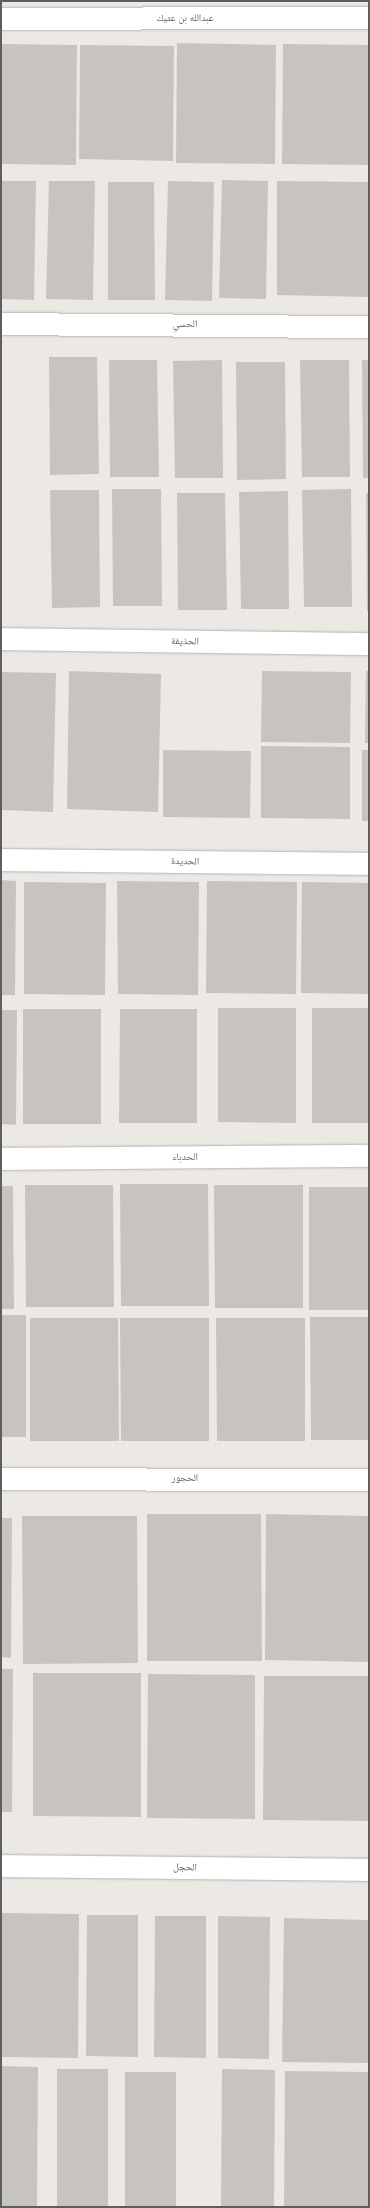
<!DOCTYPE html>
<html>
<head>
<meta charset="utf-8">
<style>
  body { margin:0 }
  #map { position:relative; width:370px; height:2208px; overflow:hidden; background:#ece9e4; font-family:"Fira Sans","Noto Naskh Arabic",sans-serif }
  div>[style] { position:absolute }
  [style*='--x'] { left:calc(var(--x)*1px); top:calc(var(--y)*1px); width:calc(var(--w)*1px); rotate:calc(var(--a)*1deg) }
  .building>* { inset:0; background:#c7c4c0 }
  .roads { filter:drop-shadow(0 0 1px #b1b4b7) drop-shadow(0 0 1px #b1b4b7) }
  .street>* { height:22px; margin:-11px; padding:0 11px; transform-origin:11px; border-radius:11px; background:#fff }
  span { translate:-50% -50%; white-space:nowrap; text-align:center; line-height:1.15; -webkit-text-stroke:3.5px #fff; paint-order:stroke }
  .street-label { font-size:10px; color:#5c5f62 }
  .frame { position:absolute; inset:0; border:2px solid #5c5f62; pointer-events:none }
</style>
</head>
<body>
<div id="map">
  <div class="building">
    <div style="clip-path:polygon(177px 43px,276px 45px,275px 164px,176px 163px)"></div>
    <div style="clip-path:polygon(1px 44px,77px 45px,76px 165px,1px 164px)"></div>
    <div style="clip-path:polygon(283px 44px,369px 45px,369px 165px,282px 164px)"></div>
    <div style="clip-path:polygon(80px 45px,174px 46px,173px 161px,79px 159px)"></div>
    <div style="clip-path:polygon(222px 180px,268px 181px,266px 299px,219px 298px)"></div>
    <div style="clip-path:polygon(1px 181px,36px 181px,34px 300px,1px 299px)"></div>
    <div style="clip-path:polygon(49px 181px,95px 181px,93px 300px,46px 299px)"></div>
    <div style="clip-path:polygon(168px 181px,214px 182px,212px 301px,165px 300px)"></div>
    <div style="clip-path:polygon(277px 181px,369px 182px,369px 297px,277px 295px)"></div>
    <div style="clip-path:polygon(108px 182px,154px 182px,155px 300px,108px 300px)"></div>
    <div style="clip-path:polygon(49px 357px,97px 357px,99px 474px,50px 475px)"></div>
    <div style="clip-path:polygon(109px 360px,157px 360px,159px 477px,110px 477px)"></div>
    <div style="clip-path:polygon(222px 360px,223px 478px,175px 478px,173px 361px)"></div>
    <div style="clip-path:polygon(300px 360px,349px 360px,350px 477px,302px 477px)"></div>
    <div style="clip-path:polygon(362px 360px,369px 360px,369px 478px,363px 478px)"></div>
    <div style="clip-path:polygon(236px 362px,285px 362px,286px 479px,237px 480px)"></div>
    <div style="clip-path:polygon(112px 489px,161px 489px,162px 606px,113px 606px)"></div>
    <div style="clip-path:polygon(351px 489px,352px 607px,304px 607px,302px 490px)"></div>
    <div style="clip-path:polygon(50px 490px,99px 490px,100px 607px,52px 608px)"></div>
    <div style="clip-path:polygon(288px 491px,289px 609px,241px 609px,239px 492px)"></div>
    <div style="clip-path:polygon(177px 493px,225px 493px,227px 610px,178px 610px)"></div>
    <div style="clip-path:polygon(366px 493px,369px 493px,369px 611px,367px 611px)"></div>
    <div style="clip-path:polygon(69px 671px,161px 674px,158px 812px,67px 809px)"></div>
    <div style="clip-path:polygon(262px 671px,351px 672px,350px 743px,261px 742px)"></div>
    <div style="clip-path:polygon(366px 671px,369px 671px,369px 743px,365px 743px)"></div>
    <div style="clip-path:polygon(1px 672px,56px 673px,53px 812px,1px 810px)"></div>
    <div style="clip-path:polygon(261px 746px,350px 747px,350px 819px,261px 818px)"></div>
    <div style="clip-path:polygon(163px 750px,251px 751px,250px 818px,163px 817px)"></div>
    <div style="clip-path:polygon(362px 750px,369px 750px,369px 821px,362px 821px)"></div>
    <div style="clip-path:polygon(1px 880px,16px 881px,15px 995px,1px 995px)"></div>
    <div style="clip-path:polygon(117px 881px,199px 882px,198px 995px,118px 994px)"></div>
    <div style="clip-path:polygon(207px 881px,297px 882px,296px 994px,206px 993px)"></div>
    <div style="clip-path:polygon(24px 882px,106px 883px,105px 995px,24px 994px)"></div>
    <div style="clip-path:polygon(302px 882px,369px 883px,369px 994px,301px 993px)"></div>
    <div style="clip-path:polygon(218px 1008px,296px 1008px,296px 1123px,218px 1122px)"></div>
    <div style="clip-path:polygon(312px 1008px,369px 1008px,369px 1123px,312px 1123px)"></div>
    <div style="clip-path:polygon(23px 1009px,101px 1009px,101px 1124px,23px 1124px)"></div>
    <div style="clip-path:polygon(120px 1009px,197px 1009px,197px 1123px,119px 1123px)"></div>
    <div style="clip-path:polygon(1px 1010px,17px 1010px,16px 1125px,1px 1124px)"></div>
    <div style="clip-path:polygon(120px 1184px,208px 1184px,209px 1306px,121px 1306px)"></div>
    <div style="clip-path:polygon(25px 1185px,113px 1185px,114px 1307px,26px 1307px)"></div>
    <div style="clip-path:polygon(214px 1185px,303px 1185px,303px 1308px,215px 1308px)"></div>
    <div style="clip-path:polygon(1px 1186px,13px 1186px,14px 1309px,1px 1309px)"></div>
    <div style="clip-path:polygon(309px 1187px,369px 1187px,369px 1310px,309px 1310px)"></div>
    <div style="clip-path:polygon(1px 1315px,26px 1315px,26px 1437px,1px 1437px)"></div>
    <div style="clip-path:polygon(310px 1317px,369px 1317px,369px 1440px,311px 1440px)"></div>
    <div style="clip-path:polygon(30px 1318px,118px 1318px,119px 1441px,30px 1441px)"></div>
    <div style="clip-path:polygon(120px 1318px,209px 1318px,209px 1441px,121px 1441px)"></div>
    <div style="clip-path:polygon(216px 1318px,305px 1318px,305px 1441px,217px 1441px)"></div>
    <div style="clip-path:polygon(147px 1514px,261px 1514px,262px 1661px,147px 1661px)"></div>
    <div style="clip-path:polygon(266px 1514px,369px 1516px,369px 1662px,265px 1660px)"></div>
    <div style="clip-path:polygon(22px 1516px,137px 1516px,138px 1663px,23px 1664px)"></div>
    <div style="clip-path:polygon(1px 1518px,12px 1518px,11px 1658px,1px 1657px)"></div>
    <div style="clip-path:polygon(1px 1669px,13px 1669px,12px 1812px,1px 1812px)"></div>
    <div style="clip-path:polygon(33px 1673px,141px 1673px,141px 1817px,33px 1816px)"></div>
    <div style="clip-path:polygon(148px 1674px,255px 1675px,255px 1819px,147px 1818px)"></div>
    <div style="clip-path:polygon(264px 1676px,369px 1676px,369px 1821px,263px 1820px)"></div>
    <div style="clip-path:polygon(1px 1913px,79px 1914px,78px 2058px,1px 2057px)"></div>
    <div style="clip-path:polygon(87px 1915px,138px 1915px,138px 2057px,86px 2056px)"></div>
    <div style="clip-path:polygon(155px 1916px,206px 1916px,206px 2058px,154px 2057px)"></div>
    <div style="clip-path:polygon(218px 1916px,270px 1917px,269px 2059px,218px 2058px)"></div>
    <div style="clip-path:polygon(284px 1918px,369px 1920px,369px 2063px,282px 2062px)"></div>
    <div style="clip-path:polygon(1px 2066px,38px 2067px,37px 2207px,1px 2207px)"></div>
    <div style="clip-path:polygon(57px 2069px,108px 2069px,108px 2207px,57px 2207px)"></div>
    <div style="clip-path:polygon(222px 2069px,275px 2070px,274px 2207px,221px 2207px)"></div>
    <div style="clip-path:polygon(285px 2071px,369px 2072px,369px 2207px,284px 2207px)"></div>
    <div style="clip-path:polygon(125px 2072px,176px 2072px,176px 2207px,125px 2207px)"></div>
  </div>
  <div class="roads">
    <div class="street">
      <div style="--x:1;--y:19;--w:368;--a:-0.2"></div>
      <div style="--x:1;--y:324;--w:368;--a:0.5"></div>
      <div style="--x:1;--y:639;--w:368;--a:0.8"></div>
      <div style="--x:1;--y:860;--w:368;--a:0.6"></div>
      <div style="--x:1;--y:1159;--w:368;--a:-0.5"></div>
      <div style="--x:1;--y:1479;--w:368;--a:0.2"></div>
      <div style="--x:1;--y:1866;--w:368;--a:0.6"></div>
    </div>
  </div>
  <div class="street-label">
    <span style="left:185px;top:19px">عبدالله بن عتيك</span>
    <span style="left:185px;top:325px">الحسي</span>
    <span style="left:185px;top:642px;rotate:1deg">الحذيفة</span>
    <span style="left:185px;top:862px;rotate:1deg">الحديدة</span>
    <span style="left:185px;top:1158px">الحدباء</span>
    <span style="left:185px;top:1479px">الحجور</span>
    <span style="left:185px;top:1868px;rotate:1deg">الحجل</span>
  </div>
  <div class="frame"></div>
</div>
</body>
</html>
